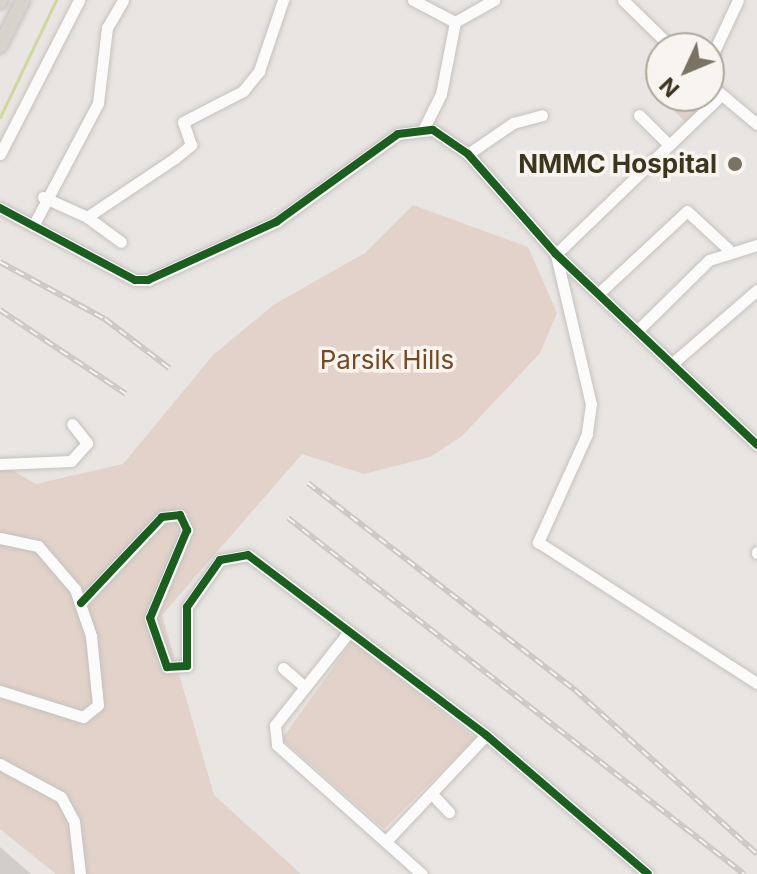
<!DOCTYPE html>
<html>
<head>
<meta charset="utf-8">
<style>
  body { margin:0 }
  #map { position:relative; width:757px; height:874px; overflow:hidden; background:#e8e5e2; font-family:Inter,sans-serif }
  div>[style] { position:absolute }
  [style*='--x'] { left:calc(var(--x)*1px); top:calc(var(--y)*1px); width:calc(var(--w)*1px); rotate:calc(var(--a)*1deg) }
  .green>* { inset:0; background:#e2d2ca }
  .stream>* { height:3px; margin:-1.5px; padding:0 1.5px; transform-origin:1.5px; border-radius:1.5px; background:#ced9a0 }
  .building>* { inset:0; background:#d1ceca }
  .roads { filter:drop-shadow(0 0 2px #c4c1be) drop-shadow(0 0 2px #c4c1be) }
  .minor>* { height:11px; margin:-5.5px; padding:0 5.5px; transform-origin:5.5px; border-radius:5.5px; background:#fcfbfb }
  .major>* { height:14px; margin:-7px; padding:0 7px; transform-origin:7px; border-radius:7px; background:#d5d3cc }
  .rail>* { height:6px; margin-top:-3px; transform-origin:0; background:repeating-linear-gradient(90deg,#f8f4f0 0 9px,#cac9c6 0 18px); box-sizing:border-box; border-block:2px solid #cac9c6 }
  .cycleway>* { height:8px; margin:-4px; padding:0 4px; transform-origin:4px; border-radius:4px; background:#1b5e20 }
  .dots>* { width:22px; height:22px; translate:-50% -50%; box-sizing:border-box; border:4px solid #f8f4f0; border-radius:50% }
  span { translate:-50% -50%; white-space:nowrap; text-align:center; line-height:1.15; -webkit-text-stroke:7px #f8f4f0; paint-order:stroke }
  .poi-label { font-size:26px; color:#3c361f; font-weight:700 }
  .right { translate:-100% -50%; text-align:right }
  .park-label { font-size:26px; color:#754a27 }
  .north { position:absolute; left:645px; top:32px; width:80px; height:80px; box-sizing:border-box; background:#f8f4f0; border:2px solid #ada89c; border-radius:50%; rotate:226deg; font-size:22px; font-weight:700; line-height:32px; text-align:center; color:#3c361f }
  .north::after { content:''; display:block; margin:auto; width:28px; height:36px; background:#787363; clip-path:polygon(50% 0,100% 100%,50% 72%,0 100%) }
</style>
</head>
<body>
<div id="map">
  <div class="green">
    <div style="clip-path:polygon(661px 83px,661px 96px,711px 98px,686px 123px,654px 90px)"></div>
    <div style="clip-path:polygon(413px 205px,528px 247px,557px 313px,540px 353px,462px 436px,430px 457px,364px 474px,302px 454px,162px 615px,214px 795px,301px 874px,56px 874px,0 829px,0 463px,36px 484px,123px 464px,214px 354px,275px 304px,365px 253px)"></div>
    <div style="clip-path:polygon(352px 641px,475px 738px,384px 829px,282px 739px)"></div>
  </div>
  <div class="stream">
    <div style="--x:0;--y:117;--w:130;--a:-64.4"></div>
  </div>
  <div class="building">
    <div style="clip-path:polygon(0 847px,31px 874px,0 874px)"></div>
  </div>
  <div class="roads">
    <div class="minor">
      <div style="--x:413;--y:0;--w:47;--a:27.6"></div>
      <div style="--x:455;--y:22;--w:45;--a:-29.4"></div>
      <div style="--x:623;--y:0;--w:69;--a:44.4"></div>
      <div style="--x:709;--y:62;--w:68;--a:-64.9"></div>
      <div style="--x:709;--y:84;--w:62;--a:39.8"></div>
      <div style="--x:639;--y:115;--w:42;--a:45"></div>
      <div style="--x:423;--y:130;--w:40;--a:-63.4"></div>
      <div style="--x:441;--y:94;--w:73;--a:-79"></div>
      <div style="--x:0;--y:154;--w:173;--a:-62.8"></div>
      <div style="--x:468;--y:154;--w:55;--a:-34.6"></div>
      <div style="--x:513;--y:123;--w:30;--a:-15"></div>
      <div style="--x:43;--y:197;--w:48;--a:24.4"></div>
      <div style="--x:87;--y:217;--w:106;--a:-33.8"></div>
      <div style="--x:175;--y:158;--w:21;--a:-39"></div>
      <div style="--x:191;--y:145;--w:24;--a:-109"></div>
      <div style="--x:183;--y:122;--w:68;--a:-27.3"></div>
      <div style="--x:243;--y:91;--w:26;--a:-51"></div>
      <div style="--x:259;--y:71;--w:75;--a:-71.3"></div>
      <div style="--x:0;--y:208;--w:153;--a:28.1"></div>
      <div style="--x:135;--y:280;--w:13;--a:0"></div>
      <div style="--x:148;--y:280;--w:141;--a:-24.4"></div>
      <div style="--x:276;--y:222;--w:150;--a:-35.8"></div>
      <div style="--x:398;--y:134;--w:35;--a:-7"></div>
      <div style="--x:433;--y:130;--w:42;--a:34.4"></div>
      <div style="--x:468;--y:154;--w:133;--a:48.7"></div>
      <div style="--x:556;--y:254;--w:277;--a:43.5"></div>
      <div style="--x:87;--y:217;--w:42;--a:36.3"></div>
      <div style="--x:33;--y:226;--w:139;--a:-62.1"></div>
      <div style="--x:98;--y:103;--w:76;--a:-83.2"></div>
      <div style="--x:107;--y:28;--w:32;--a:-60"></div>
      <div style="--x:556;--y:254;--w:228;--a:-43.9"></div>
      <div style="--x:556;--y:255;--w:153;--a:76.8"></div>
      <div style="--x:591;--y:404;--w:30;--a:98"></div>
      <div style="--x:587;--y:434;--w:119;--a:114.4"></div>
      <div style="--x:538;--y:542;--w:260;--a:32.8"></div>
      <div style="--x:599;--y:293;--w:120;--a:-43"></div>
      <div style="--x:687;--y:211;--w:56;--a:42.8"></div>
      <div style="--x:639;--y:329;--w:98;--a:-44.6"></div>
      <div style="--x:709;--y:260;--w:50;--a:-17.4"></div>
      <div style="--x:675;--y:361;--w:108;--a:-40.9"></div>
      <div style="--x:0;--y:464;--w:71;--a:-2.4"></div>
      <div style="--x:71;--y:461;--w:24;--a:-48"></div>
      <div style="--x:87;--y:443;--w:24;--a:-128"></div>
      <div style="--x:0;--y:538;--w:39;--a:12"></div>
      <div style="--x:38;--y:546;--w:57;--a:49.3"></div>
      <div style="--x:75;--y:589;--w:50;--a:71.2"></div>
      <div style="--x:91;--y:636;--w:69;--a:84.2"></div>
      <div style="--x:98;--y:705;--w:19;--a:141"></div>
      <div style="--x:83;--y:717;--w:87;--a:-162.6"></div>
      <div style="--x:757;--y:553;--w:1;--a:-90"></div>
      <div style="--x:81;--y:603;--w:118;--a:-46.7"></div>
      <div style="--x:162;--y:517;--w:18;--a:-6"></div>
      <div style="--x:180;--y:515;--w:17;--a:65"></div>
      <div style="--x:187;--y:530;--w:95;--a:112.8"></div>
      <div style="--x:150;--y:618;--w:52;--a:70.9"></div>
      <div style="--x:167;--y:667;--w:20;--a:-3"></div>
      <div style="--x:187;--y:666;--w:59;--a:-90"></div>
      <div style="--x:187;--y:607;--w:57;--a:-54.9"></div>
      <div style="--x:220;--y:560;--w:28;--a:-10"></div>
      <div style="--x:248;--y:555;--w:298;--a:37.1"></div>
      <div style="--x:486;--y:735;--w:213;--a:40.6"></div>
      <div style="--x:348;--y:633;--w:117;--a:128.4"></div>
      <div style="--x:275;--y:725;--w:20;--a:84"></div>
      <div style="--x:277;--y:745;--w:194;--a:41.7"></div>
      <div style="--x:283;--y:668;--w:28;--a:41"></div>
      <div style="--x:0;--y:764;--w:69;--a:28.4"></div>
      <div style="--x:61;--y:797;--w:27;--a:62"></div>
      <div style="--x:74;--y:821;--w:53;--a:83.5"></div>
      <div style="--x:432;--y:794;--w:25;--a:47"></div>
      <div style="--x:388;--y:839;--w:143;--a:-46.7"></div>
    </div>
    <div class="major">
      <div style="--x:0;--y:2;--w:2;--a:-63"></div>
      <div style="--x:0;--y:46;--w:51;--a:-63.4"></div>
    </div>
  </div>
  <div class="rail">
    <div style="--x:0;--y:262;--w:119;--a:28.5"></div>
    <div style="--x:105;--y:319;--w:81;--a:37.4"></div>
    <div style="--x:0;--y:310;--w:151;--a:33.7"></div>
    <div style="--x:308;--y:483;--w:338;--a:37.8"></div>
    <div style="--x:575;--y:690;--w:245;--a:42"></div>
    <div style="--x:288;--y:518;--w:579;--a:37.98"></div>
  </div>
  <div class="cycleway">
    <div style="--x:0;--y:208;--w:153;--a:28.1"></div>
    <div style="--x:135;--y:280;--w:13;--a:0"></div>
    <div style="--x:148;--y:280;--w:141;--a:-24.4"></div>
    <div style="--x:276;--y:222;--w:150;--a:-35.8"></div>
    <div style="--x:398;--y:134;--w:35;--a:-7"></div>
    <div style="--x:433;--y:130;--w:42;--a:34.4"></div>
    <div style="--x:468;--y:154;--w:133;--a:48.7"></div>
    <div style="--x:556;--y:254;--w:277;--a:43.5"></div>
    <div style="--x:81;--y:603;--w:118;--a:-46.7"></div>
    <div style="--x:162;--y:517;--w:18;--a:-6"></div>
    <div style="--x:180;--y:515;--w:17;--a:65"></div>
    <div style="--x:187;--y:530;--w:95;--a:112.8"></div>
    <div style="--x:150;--y:618;--w:52;--a:70.9"></div>
    <div style="--x:167;--y:667;--w:20;--a:-3"></div>
    <div style="--x:187;--y:666;--w:59;--a:-90"></div>
    <div style="--x:187;--y:607;--w:57;--a:-54.9"></div>
    <div style="--x:220;--y:560;--w:28;--a:-10"></div>
    <div style="--x:248;--y:555;--w:298;--a:37.1"></div>
    <div style="--x:486;--y:735;--w:213;--a:40.6"></div>
  </div>
  <div class="dots">
    <div style="left:735px;top:164px;background:#787363"></div>
  </div>
  <div class="poi-label">
    <span class="right" style="left:717px;top:164px">NMMC Hospital</span>
  </div>
  <div class="park-label">
    <span style="left:387px;top:360px">Parsik Hills</span>
  </div>
  <div class="north">N</div>
</div>
</body>
</html>
